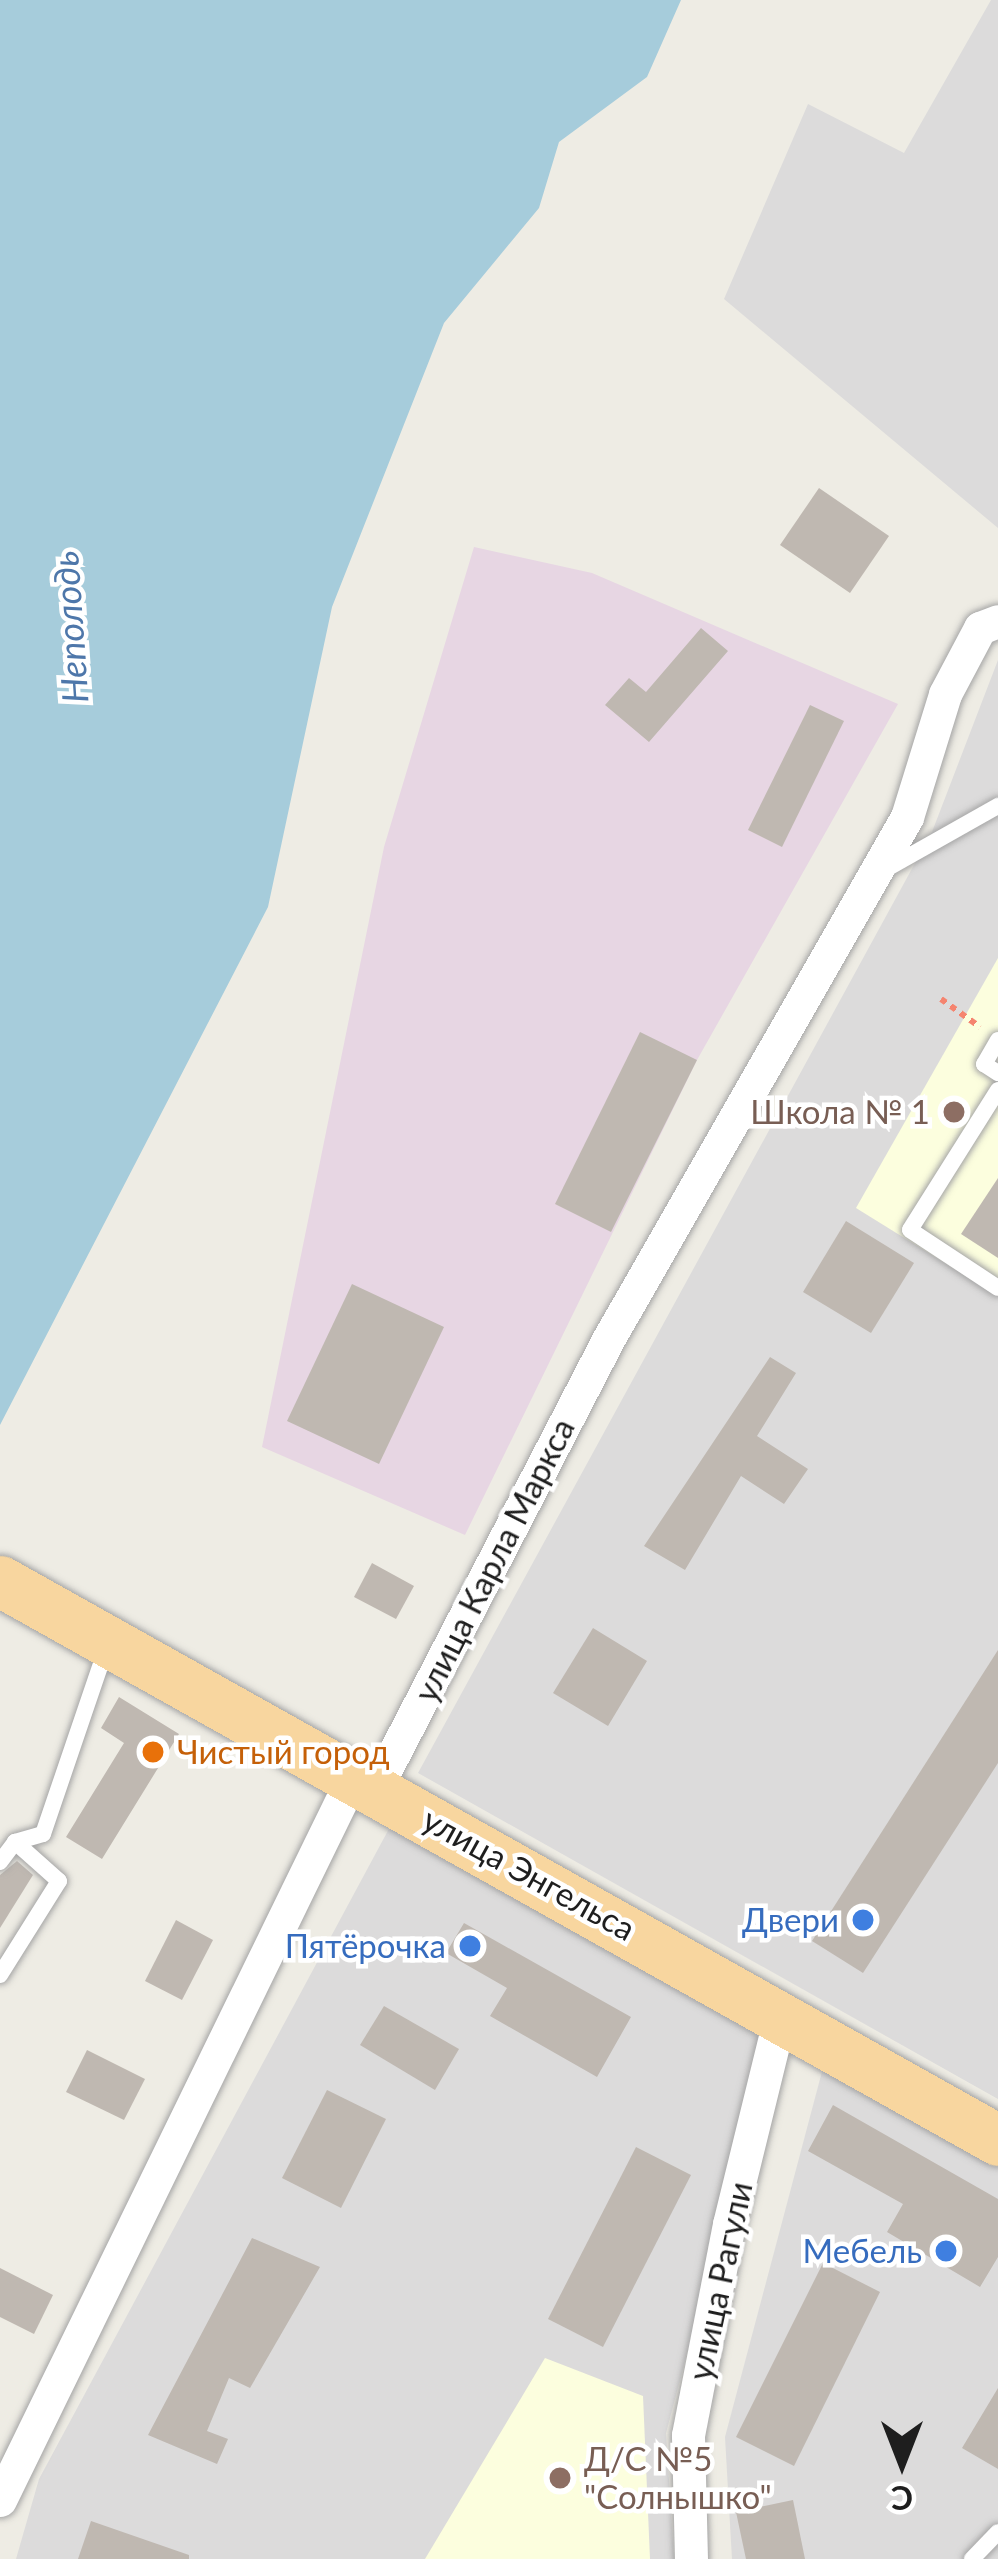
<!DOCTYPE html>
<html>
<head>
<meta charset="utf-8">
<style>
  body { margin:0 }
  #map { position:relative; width:998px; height:2559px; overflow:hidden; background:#eeece4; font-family:Lato,sans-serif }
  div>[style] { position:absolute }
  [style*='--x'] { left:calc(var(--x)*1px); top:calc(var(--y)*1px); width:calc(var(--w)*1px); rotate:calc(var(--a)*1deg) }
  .residential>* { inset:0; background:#dcdbdb }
  .industrial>* { inset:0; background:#e7d6e3 }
  .education>* { inset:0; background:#fcfede }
  .water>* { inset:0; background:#a6ccdb }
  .building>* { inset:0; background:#bfb8b1 }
  .path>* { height:6px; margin-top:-3px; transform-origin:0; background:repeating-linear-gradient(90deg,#f5846f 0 6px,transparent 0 12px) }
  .roads { filter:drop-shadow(0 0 3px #a5a5a5) drop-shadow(0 0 3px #a5a5a5) }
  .service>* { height:16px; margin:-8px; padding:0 8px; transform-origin:8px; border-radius:8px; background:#fff }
  .minor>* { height:33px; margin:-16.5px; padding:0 16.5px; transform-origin:16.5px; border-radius:16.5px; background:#fff }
  .primary>* { height:51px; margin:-25.5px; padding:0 25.5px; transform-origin:25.5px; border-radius:25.5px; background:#f8d69f }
  .dots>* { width:33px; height:33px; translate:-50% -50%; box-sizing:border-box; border:6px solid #fff; border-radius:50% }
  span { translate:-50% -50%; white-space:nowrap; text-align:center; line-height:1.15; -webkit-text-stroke:9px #fff; paint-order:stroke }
  .education-label { font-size:33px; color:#785e54 }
  .right { translate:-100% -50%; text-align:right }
  .left { translate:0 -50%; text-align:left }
  .street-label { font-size:33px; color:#1e1e1e }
  .food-label { font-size:33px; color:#c56008 }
  .shop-label { font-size:33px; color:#366cbe }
  .water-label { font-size:36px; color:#4e77aa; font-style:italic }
  .north { position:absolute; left:842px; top:2403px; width:120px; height:120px; -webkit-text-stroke:9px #fff; paint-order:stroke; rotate:180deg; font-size:33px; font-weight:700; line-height:48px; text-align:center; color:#1e1e1e }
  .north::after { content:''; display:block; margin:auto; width:42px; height:54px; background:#1e1e1e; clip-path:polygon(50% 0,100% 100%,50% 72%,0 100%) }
</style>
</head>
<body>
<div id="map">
  <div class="residential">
    <div style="clip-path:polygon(991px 0,998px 0,998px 528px,724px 299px,808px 104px,904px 153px)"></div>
    <div style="clip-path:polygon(998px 660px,998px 2099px,418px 1773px,932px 832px)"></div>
    <div style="clip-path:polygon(391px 1825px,771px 2034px,666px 2433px,674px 2559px,16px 2559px,39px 2479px)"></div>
    <div style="clip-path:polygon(824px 2064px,998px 2164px,998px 2559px,732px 2559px,725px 2437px)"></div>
  </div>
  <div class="industrial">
    <div style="clip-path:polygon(474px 547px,592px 573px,898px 704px,697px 1060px,465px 1535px,262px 1447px,384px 847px)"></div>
  </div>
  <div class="education">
    <div style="clip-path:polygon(998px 958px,998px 1296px,856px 1208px)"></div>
    <div style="clip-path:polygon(545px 2358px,643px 2396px,650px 2559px,425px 2559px)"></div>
  </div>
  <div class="water">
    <div style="clip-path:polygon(0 0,681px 0,647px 77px,559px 142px,539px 208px,444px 323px,332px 607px,268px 907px,0 1425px)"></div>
  </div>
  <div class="building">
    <div style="clip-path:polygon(819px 488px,889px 536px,850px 593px,780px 545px)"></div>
    <div style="clip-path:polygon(701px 628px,728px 651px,649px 742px,605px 705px,629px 678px,646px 692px)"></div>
    <div style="clip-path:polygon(810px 705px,844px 721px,782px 847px,748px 830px)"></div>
    <div style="clip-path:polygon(640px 1032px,697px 1060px,611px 1232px,555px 1204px)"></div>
    <div style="clip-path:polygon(998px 1178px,998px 1258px,961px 1234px)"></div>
    <div style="clip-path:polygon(846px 1221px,914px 1263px,871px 1333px,803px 1292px)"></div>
    <div style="clip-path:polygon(352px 1284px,444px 1327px,379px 1464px,287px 1421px)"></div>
    <div style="clip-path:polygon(770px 1357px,796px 1373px,757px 1436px,808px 1469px,784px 1504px,741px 1476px,685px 1570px,644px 1546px)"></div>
    <div style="clip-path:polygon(372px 1563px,414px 1586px,396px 1619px,354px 1597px)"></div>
    <div style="clip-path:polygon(593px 1628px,647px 1661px,608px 1726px,553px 1693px)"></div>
    <div style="clip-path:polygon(998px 1650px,998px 1763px,863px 1973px,812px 1941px)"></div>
    <div style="clip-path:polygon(119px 1697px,179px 1734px,102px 1859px,66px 1837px,124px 1743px,101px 1728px)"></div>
    <div style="clip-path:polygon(17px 1861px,33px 1875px,0 1928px,0 1875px)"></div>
    <div style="clip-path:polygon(176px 1920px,213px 1940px,182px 2000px,145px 1981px)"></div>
    <div style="clip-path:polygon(464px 1923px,631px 2017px,597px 2077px,490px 2016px,507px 1988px,446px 1953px)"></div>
    <div style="clip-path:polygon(384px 2006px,459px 2049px,435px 2090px,360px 2045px)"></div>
    <div style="clip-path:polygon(87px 2050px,145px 2079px,124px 2120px,66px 2092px)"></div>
    <div style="clip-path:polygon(327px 2090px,386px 2119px,341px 2208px,282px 2178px)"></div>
    <div style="clip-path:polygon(833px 2105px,998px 2199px,998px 2257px,980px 2287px,887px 2232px,903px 2204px,808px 2151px)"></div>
    <div style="clip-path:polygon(636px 2147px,691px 2175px,603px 2347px,548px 2319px)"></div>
    <div style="clip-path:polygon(252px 2238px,320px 2267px,250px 2388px,229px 2378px,207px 2431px,228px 2439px,217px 2464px,148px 2435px)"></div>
    <div style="clip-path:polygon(823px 2263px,880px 2292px,794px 2466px,736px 2437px)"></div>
    <div style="clip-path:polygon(0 2268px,53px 2295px,34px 2334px,0 2317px)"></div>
    <div style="clip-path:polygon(998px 2388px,998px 2469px,962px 2448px)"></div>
    <div style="clip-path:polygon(793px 2500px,805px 2559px,746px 2559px,736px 2512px)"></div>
    <div style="clip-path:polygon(91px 2521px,189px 2555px,189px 2559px,78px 2559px)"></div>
  </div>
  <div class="path">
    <div style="--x:941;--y:999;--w:48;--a:35.7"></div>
  </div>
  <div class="roads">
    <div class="service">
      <div style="--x:879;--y:873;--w:137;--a:-29.4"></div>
      <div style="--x:998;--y:1040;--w:28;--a:120"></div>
      <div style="--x:984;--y:1064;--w:17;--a:33"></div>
      <div style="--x:998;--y:1090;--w:165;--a:122.2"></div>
      <div style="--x:910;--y:1230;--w:105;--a:33.4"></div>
      <div style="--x:0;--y:1862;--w:25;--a:-53"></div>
      <div style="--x:15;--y:1842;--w:29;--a:-16"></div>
      <div style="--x:43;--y:1834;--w:192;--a:-71.2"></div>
      <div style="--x:0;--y:1975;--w:111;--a:-57.9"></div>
      <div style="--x:59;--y:1881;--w:59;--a:-138.4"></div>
      <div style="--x:972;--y:2559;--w:37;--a:-46"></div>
    </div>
    <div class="minor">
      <div style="--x:0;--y:2500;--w:784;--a:-63.99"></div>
      <div style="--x:344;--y:1795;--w:33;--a:-12"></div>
      <div style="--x:376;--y:1788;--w:507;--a:-62.63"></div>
      <div style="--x:609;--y:1338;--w:600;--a:-60.23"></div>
      <div style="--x:907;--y:817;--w:129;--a:-72.8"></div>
      <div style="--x:945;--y:694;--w:75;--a:-62.1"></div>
      <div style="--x:980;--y:628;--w:19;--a:-21"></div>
      <div style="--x:691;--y:2559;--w:124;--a:-91.4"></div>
      <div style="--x:688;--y:2435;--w:215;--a:-79"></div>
      <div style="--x:729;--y:2224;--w:198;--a:-76.2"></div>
      <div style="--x:776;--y:2032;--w:27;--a:-13"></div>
    </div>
    <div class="primary">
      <div style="--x:0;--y:1581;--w:1144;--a:29.25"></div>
    </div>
  </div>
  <div class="dots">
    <div style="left:954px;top:1112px;background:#8d6e63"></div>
    <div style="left:153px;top:1752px;background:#e8710a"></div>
    <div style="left:863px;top:1920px;background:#3f7fe0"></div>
    <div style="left:470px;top:1946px;background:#3f7fe0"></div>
    <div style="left:946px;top:2251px;background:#3f7fe0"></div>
    <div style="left:560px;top:2478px;background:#8d6e63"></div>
  </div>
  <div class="education-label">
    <span class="right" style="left:930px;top:1112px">Школа № 1</span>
    <span class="left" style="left:584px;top:2478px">Д/С №5<br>"Солнышко"</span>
  </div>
  <div class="street-label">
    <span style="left:494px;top:1560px;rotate:-63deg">улица Карла Маркса</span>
    <span style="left:529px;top:1874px;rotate:29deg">улица Энгельса</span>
    <span style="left:720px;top:2281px;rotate:-78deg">улица Рагули</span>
  </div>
  <div class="food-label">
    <span class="left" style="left:177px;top:1752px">Чистый город</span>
  </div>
  <div class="shop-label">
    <span class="right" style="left:839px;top:1920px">Двери</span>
    <span class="right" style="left:446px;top:1946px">Пятёрочка</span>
    <span class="right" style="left:922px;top:2251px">Мебель</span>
  </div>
  <div class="water-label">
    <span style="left:70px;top:627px;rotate:-94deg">Неполодь</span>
  </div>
  <div class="north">С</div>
</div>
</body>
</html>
